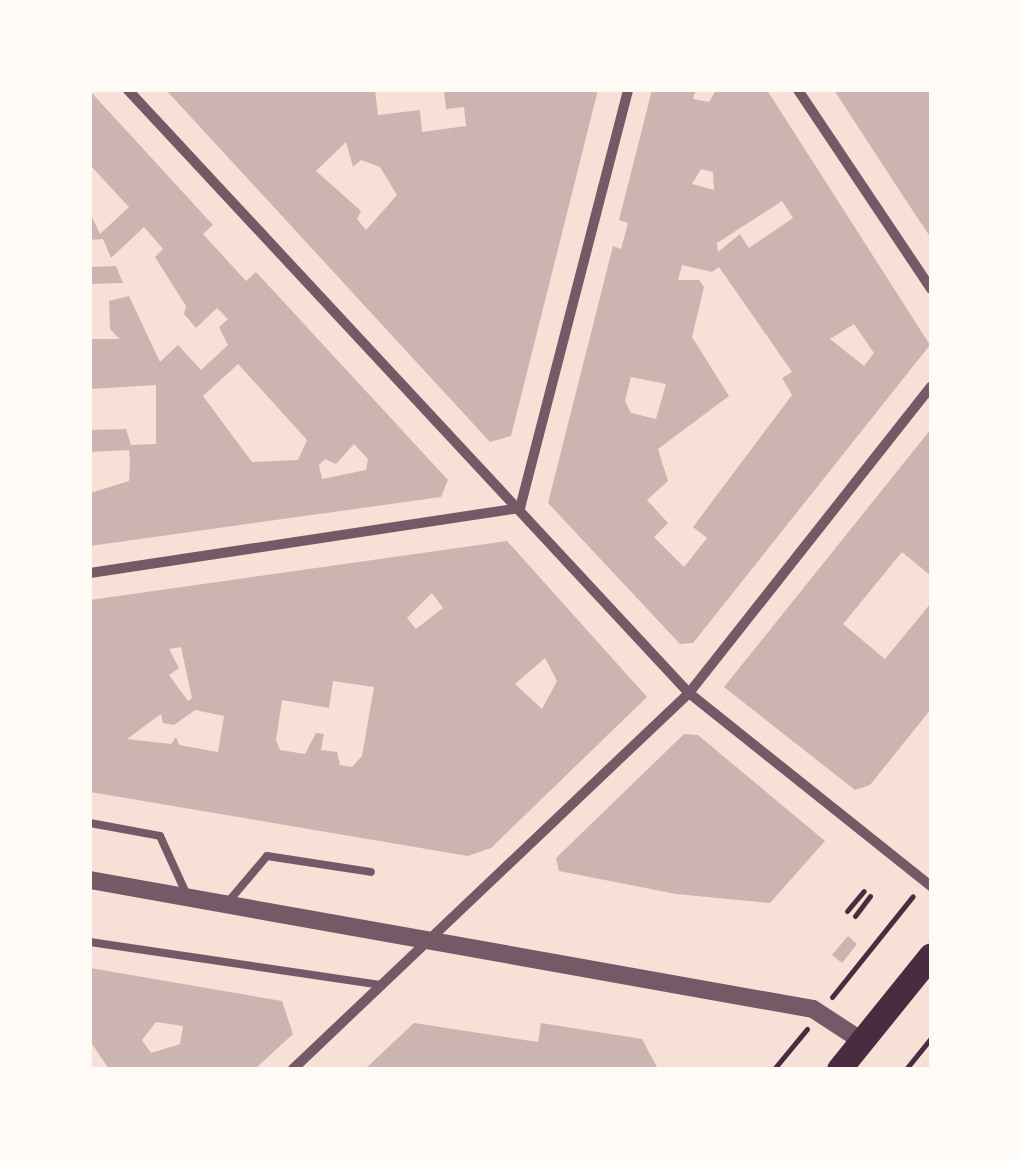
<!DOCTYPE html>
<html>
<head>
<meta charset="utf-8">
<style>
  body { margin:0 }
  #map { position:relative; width:1021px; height:1159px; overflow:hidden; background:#f7e1d7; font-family:Helvetica,sans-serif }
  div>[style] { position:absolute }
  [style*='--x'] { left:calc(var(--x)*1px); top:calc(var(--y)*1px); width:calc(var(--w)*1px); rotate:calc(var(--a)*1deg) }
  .building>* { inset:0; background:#ccb4b1 }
  .path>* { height:5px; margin:-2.5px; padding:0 2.5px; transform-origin:2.5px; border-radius:2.5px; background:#4a2c40 }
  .service>* { height:8px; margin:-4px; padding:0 4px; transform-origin:4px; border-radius:4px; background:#755966 }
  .minor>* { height:10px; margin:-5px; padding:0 5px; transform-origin:5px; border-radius:5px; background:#755966 }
  .tertiary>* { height:18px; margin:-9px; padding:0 9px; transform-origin:9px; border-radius:9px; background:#755966 }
  .primary>* { height:25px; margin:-12.5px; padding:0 12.5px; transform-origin:12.5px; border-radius:12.5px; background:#4a2c40 }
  span { translate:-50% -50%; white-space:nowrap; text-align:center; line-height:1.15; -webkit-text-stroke:10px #fffaf5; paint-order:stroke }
  .frame { position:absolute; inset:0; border:92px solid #fffaf5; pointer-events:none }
</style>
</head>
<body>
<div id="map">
  <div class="building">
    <div style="clip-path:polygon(evenodd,166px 90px,375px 90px,378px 115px,420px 110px,422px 132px,466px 126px,464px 107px,446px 109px,444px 90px,598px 90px,511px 436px,490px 442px,166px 90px,346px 142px,353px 167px,361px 160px,380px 167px,397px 195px,366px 230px,357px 219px,361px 211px,316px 171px,346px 142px)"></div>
    <div style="clip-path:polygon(evenodd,652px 90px,696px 90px,693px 99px,709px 102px,716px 90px,767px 90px,930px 345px,693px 643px,680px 644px,548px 503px,613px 246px,621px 249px,628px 223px,619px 220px,652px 90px,701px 169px,713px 172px,714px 190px,692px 184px,701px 169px,652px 90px,782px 201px,793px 218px,749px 248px,740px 234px,718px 252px,717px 243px,782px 201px,652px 90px,682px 265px,712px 272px,719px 267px,792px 372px,782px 378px,792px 395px,693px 527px,707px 538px,684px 567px,654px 537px,668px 523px,647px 500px,668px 481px,658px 449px,729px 396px,692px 337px,704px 287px,699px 280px,678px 280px,682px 265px,652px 90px,854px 324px,874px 353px,864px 366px,830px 339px,854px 324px,652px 90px,631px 377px,666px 384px,656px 419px,631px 413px,625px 401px,631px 377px)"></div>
    <div style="clip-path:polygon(834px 90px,931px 90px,931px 238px,905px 199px)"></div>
    <div style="clip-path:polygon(evenodd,90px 91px,213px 225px,203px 234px,246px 281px,256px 272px,448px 480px,441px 497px,90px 546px,90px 493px,129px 481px,130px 462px,129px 450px,90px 452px,90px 430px,126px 429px,131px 445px,156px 444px,156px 385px,90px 389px,90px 339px,120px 339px,110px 329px,109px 301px,129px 296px,160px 362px,178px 345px,201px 370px,228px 345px,219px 327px,228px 319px,217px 308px,196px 328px,184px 314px,186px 306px,155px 257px,163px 249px,144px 227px,111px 258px,103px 239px,90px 240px,90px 213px,100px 234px,129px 207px,90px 165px,90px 91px,238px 364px,307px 440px,298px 460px,252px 462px,203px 396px,238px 364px,90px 91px,354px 444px,368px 459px,366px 470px,322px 479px,319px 465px,325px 459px,336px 464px,354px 444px)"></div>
    <div style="clip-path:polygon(116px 266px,123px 283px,90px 284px,90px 267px)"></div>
    <div style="clip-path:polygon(931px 429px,931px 576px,902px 552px,843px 624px,885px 659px,931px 603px,931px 709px,870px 785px,855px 790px,724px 687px)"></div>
    <div style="clip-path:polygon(evenodd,507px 541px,647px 697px,491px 848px,468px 856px,90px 792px,90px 600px,507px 541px,432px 593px,443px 608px,416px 629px,407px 618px,432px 593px,507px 541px,181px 647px,192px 698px,188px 701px,169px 675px,179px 668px,169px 649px,181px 647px,507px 541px,545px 658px,557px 681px,542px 709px,515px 684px,545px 658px,507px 541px,333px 681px,374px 687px,362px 756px,352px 767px,340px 765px,337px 752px,321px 750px,324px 734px,316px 733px,305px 754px,280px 750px,276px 740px,282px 700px,329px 708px,333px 681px,507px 541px,195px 710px,224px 716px,218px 752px,179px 745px,176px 737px,171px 744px,127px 739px,161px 714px,163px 723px,174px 725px,195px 710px)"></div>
    <div style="clip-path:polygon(684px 734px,698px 735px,825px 841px,770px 903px,676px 894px,559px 871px,556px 858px)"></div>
    <div style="clip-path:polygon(848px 936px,857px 944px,842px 963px,832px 955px)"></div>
    <div style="clip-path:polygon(evenodd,90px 968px,282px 1001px,293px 1034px,255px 1069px,109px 1069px,90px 1041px,90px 968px,156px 1022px,183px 1026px,180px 1044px,151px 1053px,142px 1040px,156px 1022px)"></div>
    <div style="clip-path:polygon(414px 1023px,538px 1042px,541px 1023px,642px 1039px,658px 1069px,365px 1069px)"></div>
  </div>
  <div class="path">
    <div style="--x:847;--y:911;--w:26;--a:-50"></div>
    <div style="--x:855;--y:916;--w:25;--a:-53"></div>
    <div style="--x:832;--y:997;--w:129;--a:-51.3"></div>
    <div style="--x:774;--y:1069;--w:52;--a:-50.5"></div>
    <div style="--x:906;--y:1069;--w:40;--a:-51"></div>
  </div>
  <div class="service">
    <div style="--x:90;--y:823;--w:71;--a:10.5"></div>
    <div style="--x:160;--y:836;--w:63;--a:65.5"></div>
    <div style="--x:228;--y:902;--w:60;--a:-49.7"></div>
    <div style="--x:267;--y:856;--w:105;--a:8.7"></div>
    <div style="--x:90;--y:942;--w:295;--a:8.4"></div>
  </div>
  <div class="minor">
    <div style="--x:128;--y:90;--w:824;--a:47.07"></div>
    <div style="--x:689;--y:693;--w:310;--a:38.6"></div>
    <div style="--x:798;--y:90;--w:239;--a:56.2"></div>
    <div style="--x:90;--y:573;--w:435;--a:-8.6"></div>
    <div style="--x:520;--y:508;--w:432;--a:-75.5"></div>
    <div style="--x:293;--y:1069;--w:546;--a:-43.52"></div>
    <div style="--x:689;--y:693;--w:390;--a:-51.7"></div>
  </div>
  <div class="tertiary">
    <div style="--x:90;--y:880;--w:734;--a:10.12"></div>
    <div style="--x:813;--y:1009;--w:59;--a:33.1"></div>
  </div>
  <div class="primary">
    <div style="--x:839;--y:1069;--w:146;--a:-51.1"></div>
  </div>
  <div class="frame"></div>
</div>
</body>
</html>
